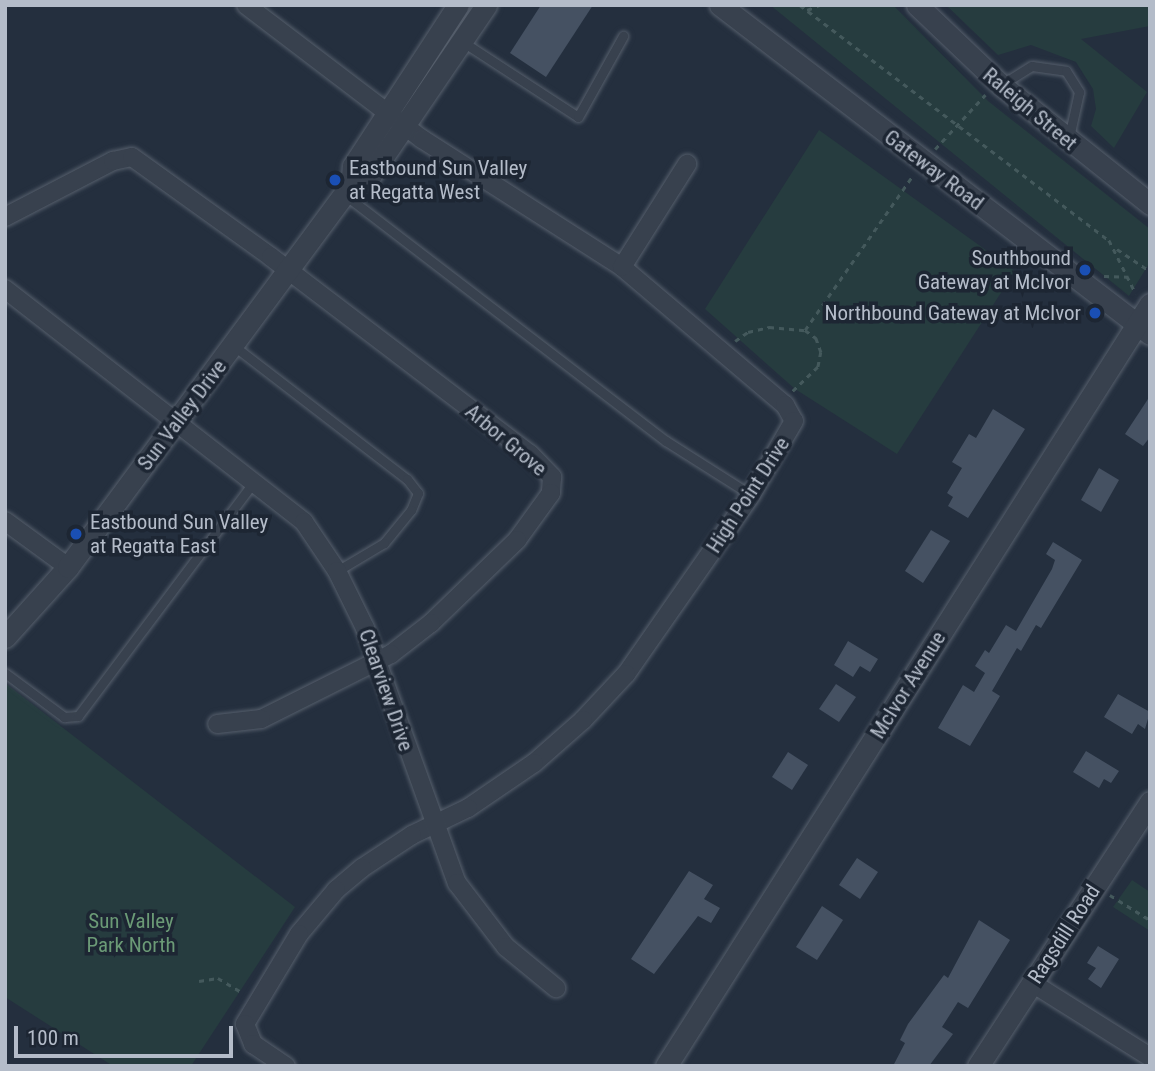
<!DOCTYPE html>
<html>
<head>
<meta charset="utf-8">
<style>
  body { margin:0 }
  #map { position:relative; width:1155px; height:1071px; overflow:hidden; background:#242f3e; font-family:"Roboto Condensed",sans-serif }
  div>[style] { position:absolute }
  [style*='--x'] { left:calc(var(--x)*1px); top:calc(var(--y)*1px); width:calc(var(--w)*1px); rotate:calc(var(--a)*1deg) }
  .green>* { inset:0; background:#263c3f }
  .building>* { inset:0; background:#455162 }
  .path>* { height:2.5px; margin-top:-1.25px; transform-origin:0; background:repeating-linear-gradient(90deg,#44595c 0 5px,transparent 0 10px) }
  .roads { filter:drop-shadow(0 0 2px #565f6c) drop-shadow(0 0 2px #565f6c) }
  .service>* { height:9px; margin:-4.5px; padding:0 4.5px; transform-origin:4.5px; border-radius:4.5px; background:#38414e }
  .minor>* { height:18px; margin:-9px; padding:0 9px; transform-origin:9px; border-radius:9px; background:#38414e }
  .tertiary>* { height:21px; margin:-10.5px; padding:0 10.5px; transform-origin:10.5px; border-radius:10.5px; background:#38414e }
  .dots>* { width:19px; height:19px; translate:-50% -50%; box-sizing:border-box; border:4px solid #1d2633; border-radius:50% }
  span { translate:-50% -50%; white-space:nowrap; text-align:center; line-height:1.15; -webkit-text-stroke:7px #1d2633; paint-order:stroke }
  .street-label { font-size:21px; color:#b4bcc9 }
  .poi-label { font-size:21px; color:#b4bcc9 }
  .left { translate:0 -50%; text-align:left }
  .right { translate:-100% -50%; text-align:right }
  .park-label { font-size:21px; color:#6b9a76 }
  .frame { position:absolute; inset:0; border:7px solid #b4bcc9; pointer-events:none }
  .scale { position:absolute; left:14px; top:1026px; width:219px; height:32px; box-sizing:border-box; border:4px solid #b4bcc9; border-top:0; padding-left:9px; font-size:21px; line-height:24px; white-space:nowrap; color:#b4bcc9; -webkit-text-stroke:5px #1d2633; paint-order:stroke }
</style>
</head>
<body>
<div id="map">
  <div class="green">
    <div style="clip-path:polygon(770px 5px,893px 5px,988px 101px,1150px 229px,1150px 262px,1129px 296px)"></div>
    <div style="clip-path:polygon(946px 5px,1150px 5px,1150px 26px,1081px 39px,1147px 92px,1114px 148px,1091px 126px,1096px 109px,1093px 89px,1076px 62px,1031px 45px,998px 55px)"></div>
    <div style="clip-path:polygon(819px 130px,1015px 271px,897px 454px,795px 389px,705px 309px)"></div>
    <div style="clip-path:polygon(5px 683px,295px 907px,191px 1066px,113px 1066px,5px 997px)"></div>
    <div style="clip-path:polygon(1132px 880px,1150px 892px,1150px 931px,1113px 907px)"></div>
  </div>
  <div class="building">
    <div style="clip-path:polygon(541px 5px,593px 5px,546px 77px,510px 53px)"></div>
    <div style="clip-path:polygon(1150px 396px,1150px 437px,1143px 446px,1125px 434px)"></div>
    <div style="clip-path:polygon(993px 409px,1025px 429px,968px 518px,948px 506px,953px 497px,947px 493px,962px 468px,952px 462px,969px 434px,976px 438px)"></div>
    <div style="clip-path:polygon(1099px 468px,1119px 480px,1101px 512px,1081px 500px)"></div>
    <div style="clip-path:polygon(931px 530px,950px 541px,923px 583px,905px 571px)"></div>
    <div style="clip-path:polygon(1053px 542px,1082px 560px,1041px 628px,1036px 625px,1021px 651px,1017px 648px,992px 691px,1000px 696px,970px 746px,938px 728px,963px 685px,974px 692px,985px 673px,975px 666px,985px 650px,989px 653px,1006px 625px,1016px 631px,1052px 569px,1055px 560px,1046px 554px)"></div>
    <div style="clip-path:polygon(848px 641px,878px 659px,870px 672px,860px 666px,853px 677px,834px 665px)"></div>
    <div style="clip-path:polygon(836px 684px,856px 697px,839px 722px,819px 709px)"></div>
    <div style="clip-path:polygon(1118px 694px,1150px 712px,1145px 729px,1138px 724px,1132px 734px,1104px 717px)"></div>
    <div style="clip-path:polygon(1086px 751px,1119px 771px,1111px 783px,1104px 779px,1099px 788px,1073px 772px)"></div>
    <div style="clip-path:polygon(788px 752px,808px 765px,792px 790px,772px 777px)"></div>
    <div style="clip-path:polygon(857px 858px,878px 872px,860px 899px,839px 885px)"></div>
    <div style="clip-path:polygon(689px 871px,713px 885px,704px 899px,720px 908px,711px 923px,698px 916px,654px 974px,631px 959px)"></div>
    <div style="clip-path:polygon(822px 906px,843px 920px,817px 960px,796px 947px)"></div>
    <div style="clip-path:polygon(979px 920px,1010px 940px,968px 1008px,958px 1002px,942px 1027px,953px 1034px,929px 1066px,893px 1066px,905px 1043px,900px 1040px,908px 1024px,944px 975px,948px 978px)"></div>
    <div style="clip-path:polygon(1098px 946px,1119px 959px,1101px 988px,1088px 979px,1096px 968px,1087px 963px)"></div>
  </div>
  <div class="path">
    <div style="--x:800;--y:5;--w:388;--a:37.3"></div>
    <div style="--x:1109;--y:240;--w:60;--a:63.4"></div>
    <div style="--x:1018;--y:5;--w:68;--a:0"></div>
    <div style="--x:807;--y:10;--w:14;--a:-21"></div>
    <div style="--x:935;--y:149;--w:74;--a:-47.2"></div>
    <div style="--x:1117;--y:249;--w:40;--a:34"></div>
    <div style="--x:1104;--y:276;--w:24;--a:2"></div>
    <div style="--x:805;--y:330;--w:189;--a:-55.1"></div>
    <div style="--x:735;--y:341;--w:16;--a:-35"></div>
    <div style="--x:748;--y:332;--w:22;--a:-13"></div>
    <div style="--x:769;--y:327;--w:36;--a:5"></div>
    <div style="--x:805;--y:330;--w:14;--a:36"></div>
    <div style="--x:816;--y:338;--w:15;--a:70"></div>
    <div style="--x:821;--y:352;--w:15;--a:101"></div>
    <div style="--x:818;--y:367;--w:36;--a:136"></div>
    <div style="--x:1110;--y:895;--w:47;--a:32"></div>
    <div style="--x:199;--y:981;--w:19;--a:-9"></div>
    <div style="--x:218;--y:978;--w:27;--a:31"></div>
  </div>
  <div class="roads">
    <div class="service">
      <div style="--x:463;--y:42;--w:137;--a:33.1"></div>
      <div style="--x:578;--y:117;--w:93;--a:-60.9"></div>
      <div style="--x:1001;--y:85;--w:36;--a:-32"></div>
      <div style="--x:1032;--y:66;--w:34;--a:8"></div>
      <div style="--x:1066;--y:71;--w:25;--a:58"></div>
      <div style="--x:1079;--y:92;--w:46;--a:102.5"></div>
      <div style="--x:345;--y:195;--w:404;--a:37.5"></div>
      <div style="--x:666;--y:441;--w:101;--a:32.4"></div>
      <div style="--x:234;--y:346;--w:218;--a:37.6"></div>
      <div style="--x:407;--y:479;--w:18;--a:52"></div>
      <div style="--x:418;--y:493;--w:18;--a:112"></div>
      <div style="--x:411;--y:510;--w:43;--a:129.3"></div>
      <div style="--x:384;--y:543;--w:55;--a:149.2"></div>
      <div style="--x:5;--y:673;--w:74;--a:36.7"></div>
      <div style="--x:64;--y:717;--w:14;--a:-4"></div>
      <div style="--x:78;--y:716;--w:293;--a:-53.1"></div>
    </div>
    <div class="minor">
      <div style="--x:246;--y:5;--w:221;--a:37.3"></div>
      <div style="--x:422;--y:139;--w:237;--a:32.6"></div>
      <div style="--x:622;--y:267;--w:214;--a:40.3"></div>
      <div style="--x:785;--y:405;--w:18;--a:61"></div>
      <div style="--x:794;--y:421;--w:86;--a:120.2"></div>
      <div style="--x:751;--y:495;--w:218;--a:124.9"></div>
      <div style="--x:626;--y:674;--w:63;--a:133.1"></div>
      <div style="--x:583;--y:720;--w:65;--a:138.7"></div>
      <div style="--x:534;--y:763;--w:80;--a:145.7"></div>
      <div style="--x:468;--y:808;--w:62;--a:154.3"></div>
      <div style="--x:412;--y:835;--w:60;--a:146.6"></div>
      <div style="--x:362;--y:868;--w:34;--a:140"></div>
      <div style="--x:336;--y:890;--w:57;--a:130.1"></div>
      <div style="--x:299;--y:934;--w:105;--a:121"></div>
      <div style="--x:245;--y:1024;--w:22;--a:68"></div>
      <div style="--x:253;--y:1044;--w:40;--a:34"></div>
      <div style="--x:5;--y:217;--w:122;--a:-27.4"></div>
      <div style="--x:113;--y:161;--w:19;--a:-12"></div>
      <div style="--x:132;--y:157;--w:171;--a:35.7"></div>
      <div style="--x:271;--y:257;--w:325;--a:37.3"></div>
      <div style="--x:530;--y:454;--w:32;--a:46"></div>
      <div style="--x:552;--y:477;--w:16;--a:94"></div>
      <div style="--x:551;--y:493;--w:58;--a:125.9"></div>
      <div style="--x:517;--y:540;--w:120;--a:136"></div>
      <div style="--x:431;--y:623;--w:51;--a:142.2"></div>
      <div style="--x:391;--y:654;--w:145;--a:153.4"></div>
      <div style="--x:261;--y:719;--w:44;--a:173.5"></div>
      <div style="--x:622;--y:267;--w:122;--a:-57.7"></div>
      <div style="--x:5;--y:289;--w:379;--a:37.9"></div>
      <div style="--x:304;--y:522;--w:59;--a:56"></div>
      <div style="--x:337;--y:571;--w:64;--a:63.8"></div>
      <div style="--x:365;--y:628;--w:271;--a:70.2"></div>
      <div style="--x:457;--y:883;--w:81;--a:52.6"></div>
      <div style="--x:506;--y:947;--w:65;--a:39.4"></div>
      <div style="--x:5;--y:521;--w:78;--a:36.1"></div>
      <div style="--x:1032;--y:983;--w:139;--a:32.1"></div>
    </div>
    <div class="tertiary">
      <div style="--x:720;--y:5;--w:541;--a:37.42"></div>
      <div style="--x:917;--y:5;--w:116;--a:43.6"></div>
      <div style="--x:1001;--y:85;--w:191;--a:38.6"></div>
      <div style="--x:351;--y:185;--w:19;--a:-84"></div>
      <div style="--x:353;--y:166;--w:192;--a:-56.9"></div>
      <div style="--x:5;--y:637;--w:94;--a:-48"></div>
      <div style="--x:68;--y:567;--w:475;--a:-53.5"></div>
      <div style="--x:351;--y:185;--w:21;--a:-25"></div>
      <div style="--x:370;--y:176;--w:207;--a:-55.8"></div>
      <div style="--x:666;--y:1066;--w:903;--a:-57.58"></div>
      <div style="--x:978;--y:1066;--w:315;--a:-56.9"></div>
    </div>
  </div>
  <div class="dots">
    <div style="left:335px;top:180px;background:#1a4fb4"></div>
    <div style="left:1085px;top:270px;background:#1a4fb4"></div>
    <div style="left:1095px;top:313px;background:#1a4fb4"></div>
    <div style="left:76px;top:534px;background:#1a4fb4"></div>
  </div>
  <div class="street-label">
    <span style="left:1030px;top:109px;rotate:40deg">Raleigh Street</span>
    <span style="left:934px;top:170px;rotate:37deg">Gateway Road</span>
    <span style="left:182px;top:415px;rotate:-53deg">Sun Valley Drive</span>
    <span style="left:506px;top:440px;rotate:40deg">Arbor Grove</span>
    <span style="left:748px;top:495px;rotate:-57deg">High Point Drive</span>
    <span style="left:908px;top:685px;rotate:-58deg">McIvor Avenue</span>
    <span style="left:386px;top:690px;rotate:71deg">Clearview Drive</span>
    <span style="left:1064px;top:934px;rotate:-57deg">Ragsdill Road</span>
  </div>
  <div class="poi-label">
    <span class="left" style="left:349px;top:180px">Eastbound Sun Valley<br>at Regatta West</span>
    <span class="right" style="left:1071px;top:270px">Southbound<br>Gateway at McIvor</span>
    <span class="right" style="left:1081px;top:313px">Northbound Gateway at McIvor</span>
    <span class="left" style="left:90px;top:534px">Eastbound Sun Valley<br>at Regatta East</span>
  </div>
  <div class="park-label">
    <span style="left:131px;top:933px">Sun Valley<br>Park North</span>
  </div>
  <div class="frame"></div>
  <div class="scale">100 m</div>
</div>
</body>
</html>
